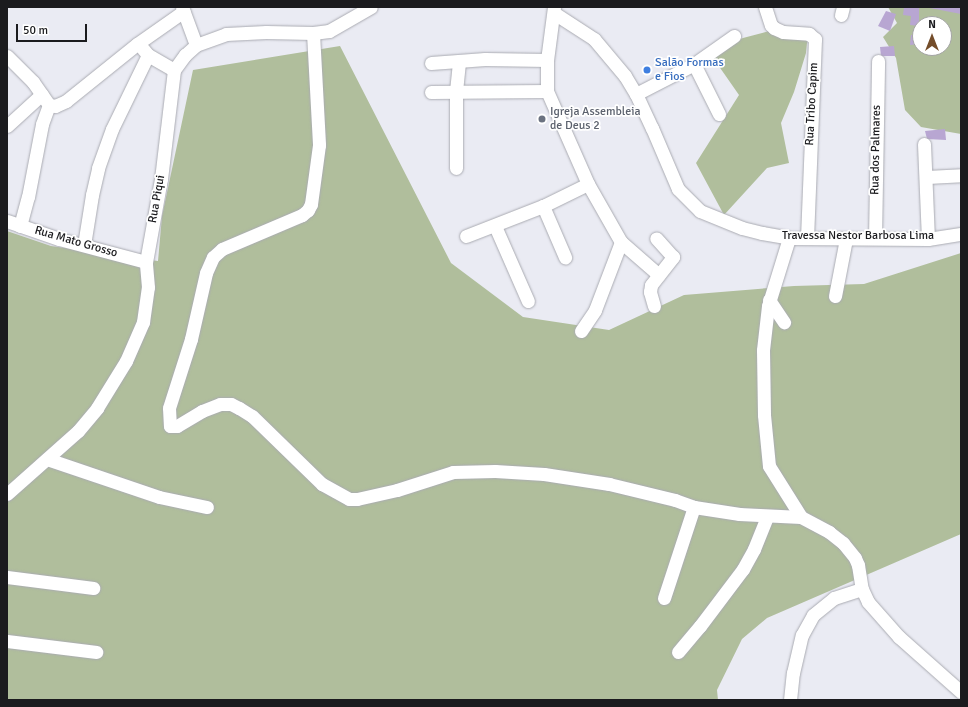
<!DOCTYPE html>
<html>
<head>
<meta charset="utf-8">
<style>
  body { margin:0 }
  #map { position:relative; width:968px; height:707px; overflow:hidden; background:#eaebf3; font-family:Signika,sans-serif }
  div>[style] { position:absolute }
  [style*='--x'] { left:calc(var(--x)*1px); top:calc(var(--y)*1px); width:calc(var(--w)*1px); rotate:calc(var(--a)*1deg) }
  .green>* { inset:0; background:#b0be9c }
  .building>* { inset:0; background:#b8a6d2 }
  .roads { filter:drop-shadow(0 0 1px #aaabb2) drop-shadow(0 0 1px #aaabb2) }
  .minor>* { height:13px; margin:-6.5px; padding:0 6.5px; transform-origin:6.5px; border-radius:6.5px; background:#fff }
  .dots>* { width:11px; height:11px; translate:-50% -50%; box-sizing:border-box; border:2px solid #fff; border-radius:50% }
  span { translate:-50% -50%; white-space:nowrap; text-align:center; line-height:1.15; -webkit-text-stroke:3.5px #fff; paint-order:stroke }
  .shop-label { font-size:12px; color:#366cbe }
  .left { translate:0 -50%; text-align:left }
  .street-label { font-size:12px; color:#1b1b1e }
  .worship-label { font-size:12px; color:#5b616d }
  .frame { position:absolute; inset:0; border:8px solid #1b1b1e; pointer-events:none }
  .north { position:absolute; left:912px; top:16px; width:40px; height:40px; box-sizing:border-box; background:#fff; border:1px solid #a4a4a5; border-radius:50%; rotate:0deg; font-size:11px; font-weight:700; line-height:16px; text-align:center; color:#1b1b1e }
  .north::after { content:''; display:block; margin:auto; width:14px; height:18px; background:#744d2a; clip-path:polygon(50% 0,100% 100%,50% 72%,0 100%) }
  .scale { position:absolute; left:16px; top:24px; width:71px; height:18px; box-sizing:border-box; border:2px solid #1b1b1e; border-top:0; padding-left:5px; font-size:12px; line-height:14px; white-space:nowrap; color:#1b1b1e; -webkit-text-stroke:3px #fff; paint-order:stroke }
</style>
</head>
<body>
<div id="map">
  <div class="green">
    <div style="clip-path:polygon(evenodd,888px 7px,961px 7px,961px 134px,921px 127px,905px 110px,896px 58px,883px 37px,897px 23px,888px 7px,920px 24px,944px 24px,944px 48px,920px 48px,920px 24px)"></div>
    <div style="clip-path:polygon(777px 29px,808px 33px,806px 53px,794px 92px,781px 123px,789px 163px,767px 168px,724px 215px,696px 163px,739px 95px,709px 52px,743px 38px)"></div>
    <div style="clip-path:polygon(340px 46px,451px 263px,523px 317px,609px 330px,684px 295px,794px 286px,864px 284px,961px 253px,961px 534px,767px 618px,742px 639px,717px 690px,718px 700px,7px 700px,7px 231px,51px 246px,158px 261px,162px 216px,193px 70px)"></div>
  </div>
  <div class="building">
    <div style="clip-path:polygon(904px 7px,919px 7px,919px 26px,910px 25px,911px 16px,903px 15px)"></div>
    <div style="clip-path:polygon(931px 7px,961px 7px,961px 14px,930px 8px)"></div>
    <div style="clip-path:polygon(886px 11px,896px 14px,890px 31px,878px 26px)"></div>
    <div style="clip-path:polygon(911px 35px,920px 35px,920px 44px,910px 45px)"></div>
    <div style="clip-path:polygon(894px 46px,895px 56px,881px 56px,880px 47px)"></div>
    <div style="clip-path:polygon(945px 129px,946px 140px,927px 139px,925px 131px)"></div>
  </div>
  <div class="roads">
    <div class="minor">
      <div style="--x:182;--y:7;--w:40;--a:69.8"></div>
      <div style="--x:554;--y:7;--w:53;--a:97.5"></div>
      <div style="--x:547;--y:60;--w:31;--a:90"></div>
      <div style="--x:547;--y:91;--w:102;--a:66.2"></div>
      <div style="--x:588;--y:184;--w:67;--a:60.4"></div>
      <div style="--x:621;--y:242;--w:50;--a:41"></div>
      <div style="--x:765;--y:7;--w:19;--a:72"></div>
      <div style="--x:771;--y:25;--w:4;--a:45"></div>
      <div style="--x:774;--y:28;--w:10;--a:24"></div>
      <div style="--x:783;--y:32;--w:26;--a:4"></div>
      <div style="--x:809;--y:34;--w:8;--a:40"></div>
      <div style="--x:815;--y:39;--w:199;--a:92.3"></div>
      <div style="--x:554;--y:13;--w:48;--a:33"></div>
      <div style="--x:594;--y:39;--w:48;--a:50"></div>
      <div style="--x:625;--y:76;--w:21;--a:59"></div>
      <div style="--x:636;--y:94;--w:38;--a:65"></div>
      <div style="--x:652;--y:128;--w:66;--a:66.9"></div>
      <div style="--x:678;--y:189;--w:31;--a:45"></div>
      <div style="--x:700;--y:211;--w:45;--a:22"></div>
      <div style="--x:742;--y:228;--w:21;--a:14"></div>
      <div style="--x:762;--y:233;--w:27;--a:10"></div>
      <div style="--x:789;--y:238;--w:139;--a:0.4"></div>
      <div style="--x:928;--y:239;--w:33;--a:-9"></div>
      <div style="--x:841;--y:15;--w:8;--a:-76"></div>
      <div style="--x:313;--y:33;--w:112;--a:86.9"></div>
      <div style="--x:319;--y:145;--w:60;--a:97.7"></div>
      <div style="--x:311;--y:204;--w:7;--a:117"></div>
      <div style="--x:308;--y:210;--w:8;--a:140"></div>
      <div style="--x:302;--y:215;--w:87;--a:157"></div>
      <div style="--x:222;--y:249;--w:12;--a:138"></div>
      <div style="--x:213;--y:257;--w:17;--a:114"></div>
      <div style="--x:206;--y:273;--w:68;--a:102.8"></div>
      <div style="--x:191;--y:339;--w:72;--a:107.7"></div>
      <div style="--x:169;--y:408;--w:18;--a:87"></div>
      <div style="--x:170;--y:426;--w:7;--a:0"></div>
      <div style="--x:177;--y:426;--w:29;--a:-31"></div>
      <div style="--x:202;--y:411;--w:19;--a:-21"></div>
      <div style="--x:220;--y:404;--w:11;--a:0"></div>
      <div style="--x:231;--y:404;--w:9;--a:27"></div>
      <div style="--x:239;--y:408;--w:15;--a:32"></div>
      <div style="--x:252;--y:416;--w:98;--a:44.2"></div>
      <div style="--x:322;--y:484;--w:31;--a:29"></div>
      <div style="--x:349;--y:499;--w:8;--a:0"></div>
      <div style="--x:357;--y:499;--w:41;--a:-12.7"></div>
      <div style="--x:397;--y:490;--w:59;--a:-17.8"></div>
      <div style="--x:453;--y:472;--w:42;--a:-1.4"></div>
      <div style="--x:495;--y:471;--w:49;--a:3.5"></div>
      <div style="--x:544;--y:474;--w:66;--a:8.7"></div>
      <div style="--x:609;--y:484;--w:68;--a:13.6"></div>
      <div style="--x:675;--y:500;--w:20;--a:20"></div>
      <div style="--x:694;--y:507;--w:46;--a:8.8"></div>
      <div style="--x:739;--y:514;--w:62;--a:2.8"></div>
      <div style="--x:801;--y:517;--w:32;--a:28"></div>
      <div style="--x:829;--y:532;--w:18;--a:38"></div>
      <div style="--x:843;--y:543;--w:19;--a:51"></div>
      <div style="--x:855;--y:558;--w:8;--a:67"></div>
      <div style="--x:858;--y:565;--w:24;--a:81"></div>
      <div style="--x:862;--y:589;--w:14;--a:65"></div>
      <div style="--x:868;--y:602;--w:47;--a:48.5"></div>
      <div style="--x:899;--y:637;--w:83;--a:41.6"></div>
      <div style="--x:143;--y:49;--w:8;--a:50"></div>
      <div style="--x:148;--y:55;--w:30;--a:30"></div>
      <div style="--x:7;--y:56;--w:37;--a:45"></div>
      <div style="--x:33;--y:82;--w:28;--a:55"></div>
      <div style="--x:49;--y:105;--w:6;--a:9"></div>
      <div style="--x:55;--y:106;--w:12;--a:-24"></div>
      <div style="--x:66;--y:101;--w:91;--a:-38.8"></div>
      <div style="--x:137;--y:44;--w:57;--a:-35.1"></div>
      <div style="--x:431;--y:63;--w:54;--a:-4.2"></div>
      <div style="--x:485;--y:59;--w:62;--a:0.9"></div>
      <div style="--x:694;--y:64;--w:56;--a:63.4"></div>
      <div style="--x:431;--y:92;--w:116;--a:-0.5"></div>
      <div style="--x:636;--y:94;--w:65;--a:-27.3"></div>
      <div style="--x:694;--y:64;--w:49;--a:-35"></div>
      <div style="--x:7;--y:126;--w:47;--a:-42.4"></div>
      <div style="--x:924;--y:144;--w:95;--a:87.6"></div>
      <div style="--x:456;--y:168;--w:77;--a:-90"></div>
      <div style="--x:456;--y:91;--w:30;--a:-84"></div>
      <div style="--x:927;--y:177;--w:34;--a:-3"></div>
      <div style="--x:543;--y:206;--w:56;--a:66.7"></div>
      <div style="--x:7;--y:221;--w:55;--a:19.1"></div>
      <div style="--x:59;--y:239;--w:90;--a:14.8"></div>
      <div style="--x:20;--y:226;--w:30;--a:-75"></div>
      <div style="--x:28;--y:197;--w:74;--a:-79.1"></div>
      <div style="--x:42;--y:124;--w:20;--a:-70"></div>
      <div style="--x:495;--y:226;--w:82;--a:66.3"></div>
      <div style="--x:466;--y:236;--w:83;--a:-21.3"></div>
      <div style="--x:543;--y:206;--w:50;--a:-26.1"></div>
      <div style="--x:789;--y:238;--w:71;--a:107.2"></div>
      <div style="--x:768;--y:306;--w:44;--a:96.5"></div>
      <div style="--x:763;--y:350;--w:65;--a:89.1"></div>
      <div style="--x:764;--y:415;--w:51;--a:84.4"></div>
      <div style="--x:769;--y:466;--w:60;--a:57.9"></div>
      <div style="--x:875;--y:238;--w:177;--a:-89"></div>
      <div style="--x:84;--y:245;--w:51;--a:-80.9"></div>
      <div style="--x:92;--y:195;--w:28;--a:-77"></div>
      <div style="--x:98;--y:168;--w:41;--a:-70.3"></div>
      <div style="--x:112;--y:129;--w:82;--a:-64.1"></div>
      <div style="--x:835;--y:296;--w:58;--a:-79.1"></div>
      <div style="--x:769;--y:300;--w:27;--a:56"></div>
      <div style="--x:654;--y:306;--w:15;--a:-106"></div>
      <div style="--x:650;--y:292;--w:7;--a:-82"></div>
      <div style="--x:651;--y:285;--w:36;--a:-52"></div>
      <div style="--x:673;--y:257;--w:25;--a:-132"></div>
      <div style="--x:581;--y:331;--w:25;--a:-56"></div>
      <div style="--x:595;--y:310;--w:73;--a:-69.1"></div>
      <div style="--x:47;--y:459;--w:118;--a:18.7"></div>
      <div style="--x:159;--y:497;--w:49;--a:11.8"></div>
      <div style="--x:7;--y:494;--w:95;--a:-41.6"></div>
      <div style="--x:78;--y:431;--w:30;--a:-50"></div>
      <div style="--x:97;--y:408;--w:55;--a:-58.3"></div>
      <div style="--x:126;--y:361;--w:43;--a:-66.4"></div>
      <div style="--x:143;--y:322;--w:35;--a:-82"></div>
      <div style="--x:148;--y:287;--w:25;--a:-95"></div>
      <div style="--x:146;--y:262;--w:84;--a:-79.8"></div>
      <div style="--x:161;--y:179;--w:110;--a:-83.2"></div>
      <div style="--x:174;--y:70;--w:19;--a:-54"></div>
      <div style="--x:185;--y:55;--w:15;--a:-42"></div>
      <div style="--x:196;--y:45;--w:32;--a:-20"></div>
      <div style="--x:226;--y:34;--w:40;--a:-2.9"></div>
      <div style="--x:266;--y:32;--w:47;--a:1.2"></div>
      <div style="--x:313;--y:33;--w:16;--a:-7"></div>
      <div style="--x:329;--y:31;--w:48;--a:-29.7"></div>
      <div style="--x:7;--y:577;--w:87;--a:7.3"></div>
      <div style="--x:664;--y:598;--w:96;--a:-71.8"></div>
      <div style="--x:7;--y:641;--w:90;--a:7"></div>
      <div style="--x:678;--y:652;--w:34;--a:-50"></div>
      <div style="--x:700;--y:626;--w:71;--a:-53"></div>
      <div style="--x:743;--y:569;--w:23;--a:-61"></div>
      <div style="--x:754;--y:549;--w:35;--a:-68"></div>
      <div style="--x:790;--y:700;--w:27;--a:-84"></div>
      <div style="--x:793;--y:673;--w:39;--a:-77"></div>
      <div style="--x:802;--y:635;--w:23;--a:-61"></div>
      <div style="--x:813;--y:615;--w:27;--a:-39"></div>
      <div style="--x:834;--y:598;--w:29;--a:-18"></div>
    </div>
  </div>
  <div class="dots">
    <div style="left:647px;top:70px;background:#3f7fe0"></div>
    <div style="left:542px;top:119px;background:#6b7280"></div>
  </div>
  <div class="shop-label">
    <span class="left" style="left:655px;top:70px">Salão Formas<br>e Fios</span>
  </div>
  <div class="street-label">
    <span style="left:812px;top:104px;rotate:-87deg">Rua Tribo Capim</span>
    <span style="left:876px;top:150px;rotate:-89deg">Rua dos Palmares</span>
    <span style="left:157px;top:199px;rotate:-80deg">Rua Piqui</span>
    <span style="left:858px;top:236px">Travessa Nestor Barbosa Lima</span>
    <span style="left:76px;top:242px;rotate:16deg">Rua Mato Grosso</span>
  </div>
  <div class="worship-label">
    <span class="left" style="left:550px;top:119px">Igreja Assembleia<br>de Deus 2</span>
  </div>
  <div class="frame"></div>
  <div class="north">N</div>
  <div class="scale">50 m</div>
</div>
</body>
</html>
